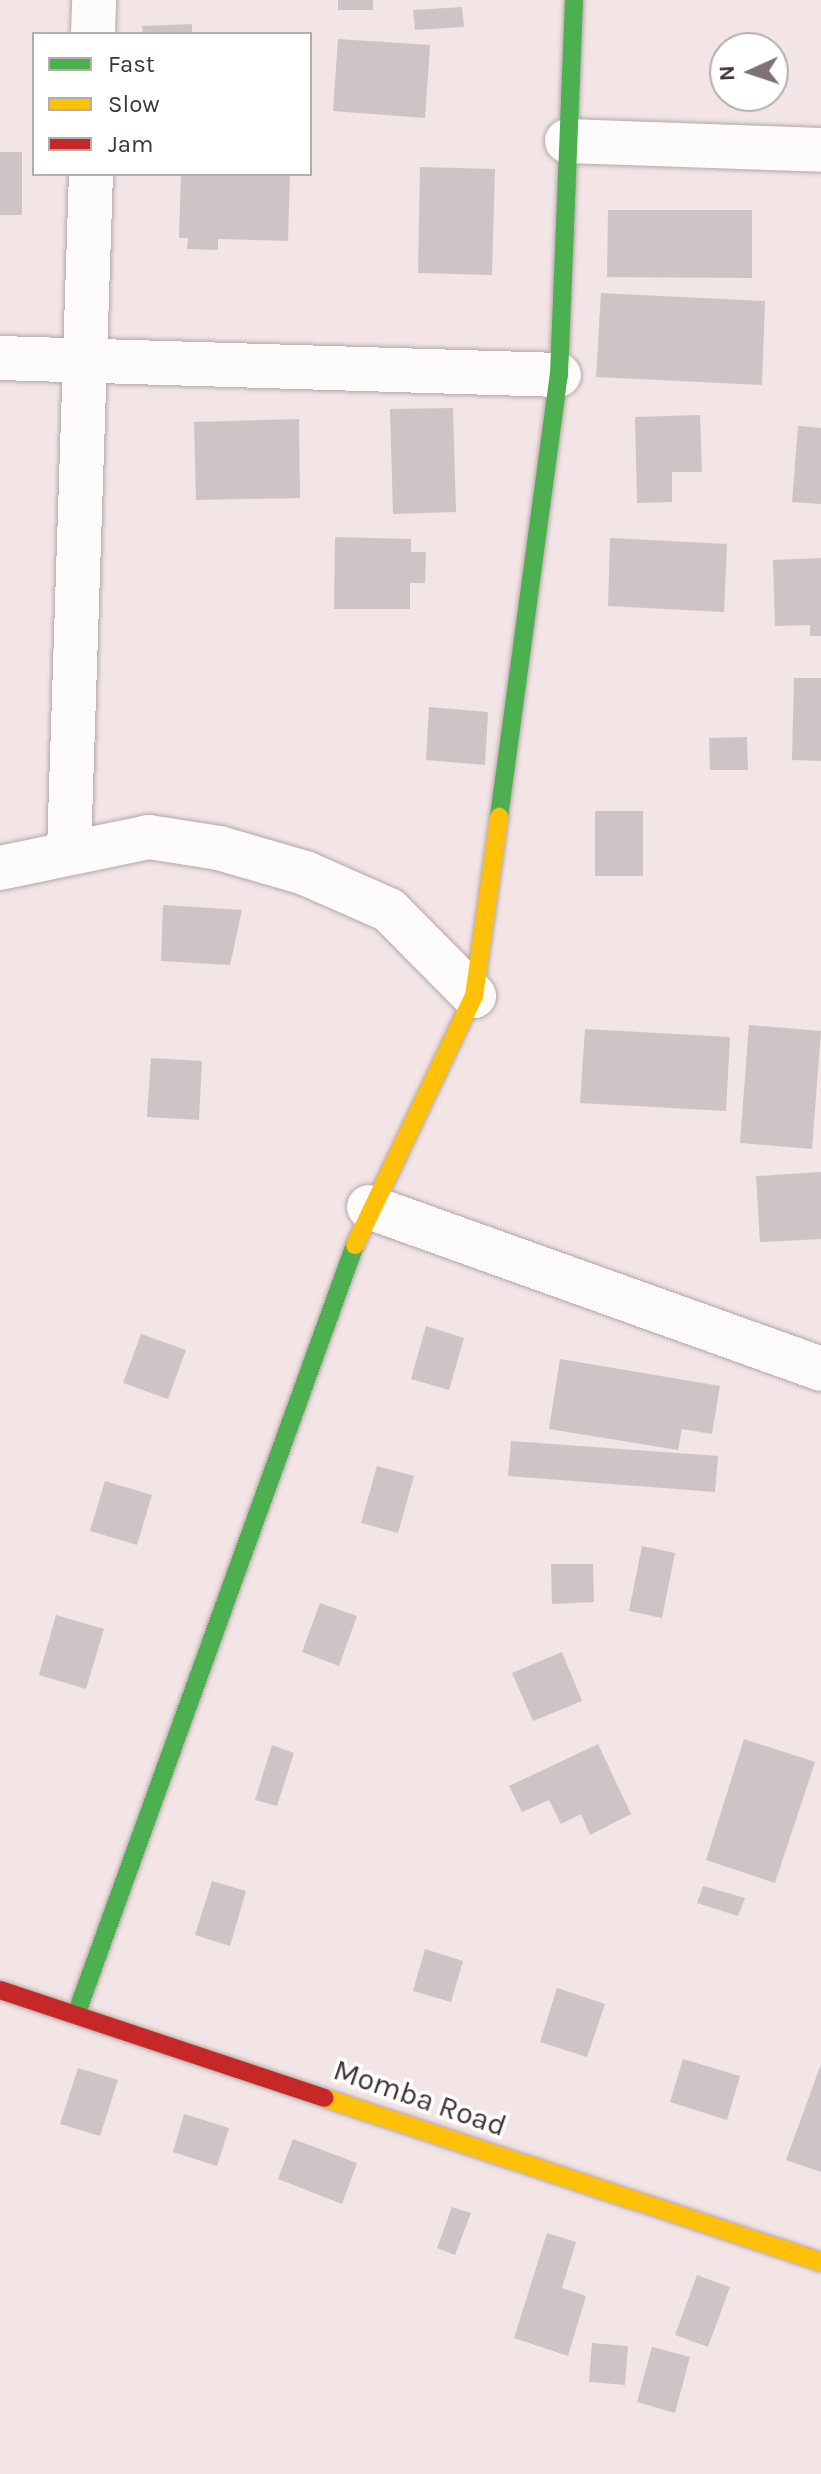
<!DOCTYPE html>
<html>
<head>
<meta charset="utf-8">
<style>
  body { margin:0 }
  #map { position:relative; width:821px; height:2474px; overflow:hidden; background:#f3e4e5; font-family:Karla,sans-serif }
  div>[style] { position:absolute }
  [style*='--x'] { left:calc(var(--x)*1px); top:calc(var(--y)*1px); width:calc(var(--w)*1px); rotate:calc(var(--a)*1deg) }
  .building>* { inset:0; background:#cfc4c5 }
  .roads { filter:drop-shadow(0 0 2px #b3a7a8) drop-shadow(0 0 2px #b3a7a8) }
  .street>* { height:44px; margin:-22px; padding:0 22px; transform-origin:22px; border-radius:22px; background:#fdfbfb }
  .fast>* { height:18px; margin:-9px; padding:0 9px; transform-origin:9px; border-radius:9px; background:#4caf50 }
  .slow>* { height:18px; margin:-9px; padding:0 9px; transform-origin:9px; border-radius:9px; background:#ffc107 }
  .jam>* { height:18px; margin:-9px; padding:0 9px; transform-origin:9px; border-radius:9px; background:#c62828 }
  span { translate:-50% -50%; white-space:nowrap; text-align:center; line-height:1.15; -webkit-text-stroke:7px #fff; paint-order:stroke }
  .street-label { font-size:30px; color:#3f3535 }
  .legend { position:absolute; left:32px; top:32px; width:280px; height:144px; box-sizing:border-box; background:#fff; border:2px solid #b2aeae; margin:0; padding:10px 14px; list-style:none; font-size:24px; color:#3f3535 }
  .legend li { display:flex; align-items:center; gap:16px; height:40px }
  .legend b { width:40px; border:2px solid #b2aeae }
  .north { position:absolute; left:709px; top:32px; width:80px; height:80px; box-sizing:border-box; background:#fff; border:2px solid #b2aeae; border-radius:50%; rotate:267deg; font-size:22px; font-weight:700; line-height:32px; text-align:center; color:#3f3535 }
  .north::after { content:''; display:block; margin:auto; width:28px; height:36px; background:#7e7273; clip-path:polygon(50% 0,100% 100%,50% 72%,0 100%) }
</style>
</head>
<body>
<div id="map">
  <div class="building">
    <div style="clip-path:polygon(338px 0,373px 0,373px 10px,338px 10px)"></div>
    <div style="clip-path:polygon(462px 7px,464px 27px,415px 30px,413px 10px)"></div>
    <div style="clip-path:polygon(192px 24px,192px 34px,143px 34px,142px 26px)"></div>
    <div style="clip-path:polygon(338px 39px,430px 45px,425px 118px,333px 111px)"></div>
    <div style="clip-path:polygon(0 152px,22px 152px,22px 215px,0 215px)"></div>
    <div style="clip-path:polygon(420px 167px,495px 169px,492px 275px,418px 273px)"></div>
    <div style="clip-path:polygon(181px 174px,290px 174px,288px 241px,218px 239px,218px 250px,187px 249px,188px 238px,179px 238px)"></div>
    <div style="clip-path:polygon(608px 210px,752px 210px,752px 278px,607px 277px)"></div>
    <div style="clip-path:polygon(601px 293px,765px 301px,762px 385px,596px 377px)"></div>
    <div style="clip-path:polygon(453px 408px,456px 512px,393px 514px,390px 409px)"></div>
    <div style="clip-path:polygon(700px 415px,702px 472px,672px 472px,672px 502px,637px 503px,635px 417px)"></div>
    <div style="clip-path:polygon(299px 419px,300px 498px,196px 500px,194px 422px)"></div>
    <div style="clip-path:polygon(798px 426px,821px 428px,821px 504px,792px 502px)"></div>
    <div style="clip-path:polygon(335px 537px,411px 539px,411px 552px,426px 552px,425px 583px,410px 583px,410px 609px,334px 609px)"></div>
    <div style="clip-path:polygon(610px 538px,727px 544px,724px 612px,608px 606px)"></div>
    <div style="clip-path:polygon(821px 558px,821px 636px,810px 636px,810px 625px,775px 626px,773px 560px)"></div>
    <div style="clip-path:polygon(794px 678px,821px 678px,821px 761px,792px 760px)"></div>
    <div style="clip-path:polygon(429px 707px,488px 712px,485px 765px,426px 760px)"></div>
    <div style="clip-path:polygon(747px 737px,748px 770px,710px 770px,709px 738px)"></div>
    <div style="clip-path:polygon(595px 811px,643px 811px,643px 876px,595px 876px)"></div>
    <div style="clip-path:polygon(163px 905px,242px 910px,230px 965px,161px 961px)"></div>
    <div style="clip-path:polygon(749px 1025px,821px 1031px,812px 1149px,740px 1143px)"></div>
    <div style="clip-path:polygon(585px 1029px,730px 1037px,726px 1111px,580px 1103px)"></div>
    <div style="clip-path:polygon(151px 1058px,202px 1061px,199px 1120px,147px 1117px)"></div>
    <div style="clip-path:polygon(821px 1172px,821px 1239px,760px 1242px,756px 1176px)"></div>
    <div style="clip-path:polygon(426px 1326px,464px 1338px,449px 1390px,411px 1379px)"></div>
    <div style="clip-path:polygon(141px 1334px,186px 1350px,168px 1399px,123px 1383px)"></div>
    <div style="clip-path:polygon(560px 1359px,720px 1386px,712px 1434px,682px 1429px,678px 1450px,549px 1429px)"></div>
    <div style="clip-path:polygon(511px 1441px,718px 1456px,715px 1492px,508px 1476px)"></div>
    <div style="clip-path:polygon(377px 1466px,414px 1476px,398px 1533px,361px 1523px)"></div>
    <div style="clip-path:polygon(105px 1481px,152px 1495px,137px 1545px,90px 1531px)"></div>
    <div style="clip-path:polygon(642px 1546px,675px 1553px,662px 1618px,629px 1611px)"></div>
    <div style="clip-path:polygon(551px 1564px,593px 1564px,594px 1602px,552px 1604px)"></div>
    <div style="clip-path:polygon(320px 1603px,357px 1616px,339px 1666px,302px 1652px)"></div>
    <div style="clip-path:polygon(56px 1615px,104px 1629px,86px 1689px,39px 1675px)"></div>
    <div style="clip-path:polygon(562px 1652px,582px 1701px,533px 1721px,512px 1673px)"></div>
    <div style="clip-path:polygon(744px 1739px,815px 1762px,775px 1883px,706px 1860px)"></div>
    <div style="clip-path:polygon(598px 1744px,631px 1814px,590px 1835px,581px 1814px,561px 1824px,549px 1800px,522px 1812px,509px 1786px)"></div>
    <div style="clip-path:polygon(272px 1745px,294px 1753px,277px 1806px,255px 1800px)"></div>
    <div style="clip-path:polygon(212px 1881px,246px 1891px,230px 1946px,195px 1935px)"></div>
    <div style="clip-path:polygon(703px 1886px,745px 1898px,738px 1916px,697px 1903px)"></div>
    <div style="clip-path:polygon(425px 1949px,463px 1961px,451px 2002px,413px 1991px)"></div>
    <div style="clip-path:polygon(557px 1988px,605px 2004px,587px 2057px,540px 2042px)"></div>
    <div style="clip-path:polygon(683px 2059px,740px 2076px,727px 2120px,670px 2102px)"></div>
    <div style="clip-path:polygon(821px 2064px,821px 2172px,786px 2160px)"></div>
    <div style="clip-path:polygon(78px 2068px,118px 2080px,100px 2136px,60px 2124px)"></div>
    <div style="clip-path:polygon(184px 2114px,229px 2128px,217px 2166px,173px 2152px)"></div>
    <div style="clip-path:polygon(293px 2139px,357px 2163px,342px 2204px,278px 2179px)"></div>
    <div style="clip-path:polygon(452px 2207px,471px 2213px,455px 2255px,437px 2248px)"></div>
    <div style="clip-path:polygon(547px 2233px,576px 2242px,562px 2288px,586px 2296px,568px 2356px,514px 2338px)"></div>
    <div style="clip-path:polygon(697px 2275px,730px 2287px,708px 2347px,675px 2335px)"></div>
    <div style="clip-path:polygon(592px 2343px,628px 2346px,625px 2385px,589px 2382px)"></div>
    <div style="clip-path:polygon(652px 2347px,690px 2357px,675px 2413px,637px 2402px)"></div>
  </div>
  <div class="roads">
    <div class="street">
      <div style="--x:93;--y:34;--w:34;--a:-88"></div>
      <div style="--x:567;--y:141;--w:254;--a:2"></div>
      <div style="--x:0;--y:358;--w:559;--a:1.74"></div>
      <div style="--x:69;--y:850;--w:676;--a:-88.14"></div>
      <div style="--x:0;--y:868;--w:152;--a:-11.8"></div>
      <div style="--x:149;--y:837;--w:71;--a:8.9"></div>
      <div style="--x:219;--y:848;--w:90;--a:16.2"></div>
      <div style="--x:305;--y:873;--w:92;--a:23.8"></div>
      <div style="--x:389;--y:910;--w:121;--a:45.3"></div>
      <div style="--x:369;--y:1207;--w:480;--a:19.7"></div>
    </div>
    <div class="fast">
      <div style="--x:499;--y:817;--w:446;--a:-82.3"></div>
      <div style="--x:559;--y:375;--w:375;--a:-87.7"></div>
      <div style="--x:77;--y:2012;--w:816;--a:-70.08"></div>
    </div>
    <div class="slow">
      <div style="--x:355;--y:1245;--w:276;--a:-64.5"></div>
      <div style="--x:474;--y:996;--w:181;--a:-82"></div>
      <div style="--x:325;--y:2098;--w:522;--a:18.3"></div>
    </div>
    <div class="jam">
      <div style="--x:0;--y:1990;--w:342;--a:18.4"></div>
    </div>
  </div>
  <div class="street-label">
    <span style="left:420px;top:2098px;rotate:19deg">Momba Road</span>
  </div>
  <ul class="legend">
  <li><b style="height:10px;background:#4caf50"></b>Fast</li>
  <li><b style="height:10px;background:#ffc107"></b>Slow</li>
  <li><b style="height:10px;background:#c62828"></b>Jam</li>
  </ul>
  <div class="north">N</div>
</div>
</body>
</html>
